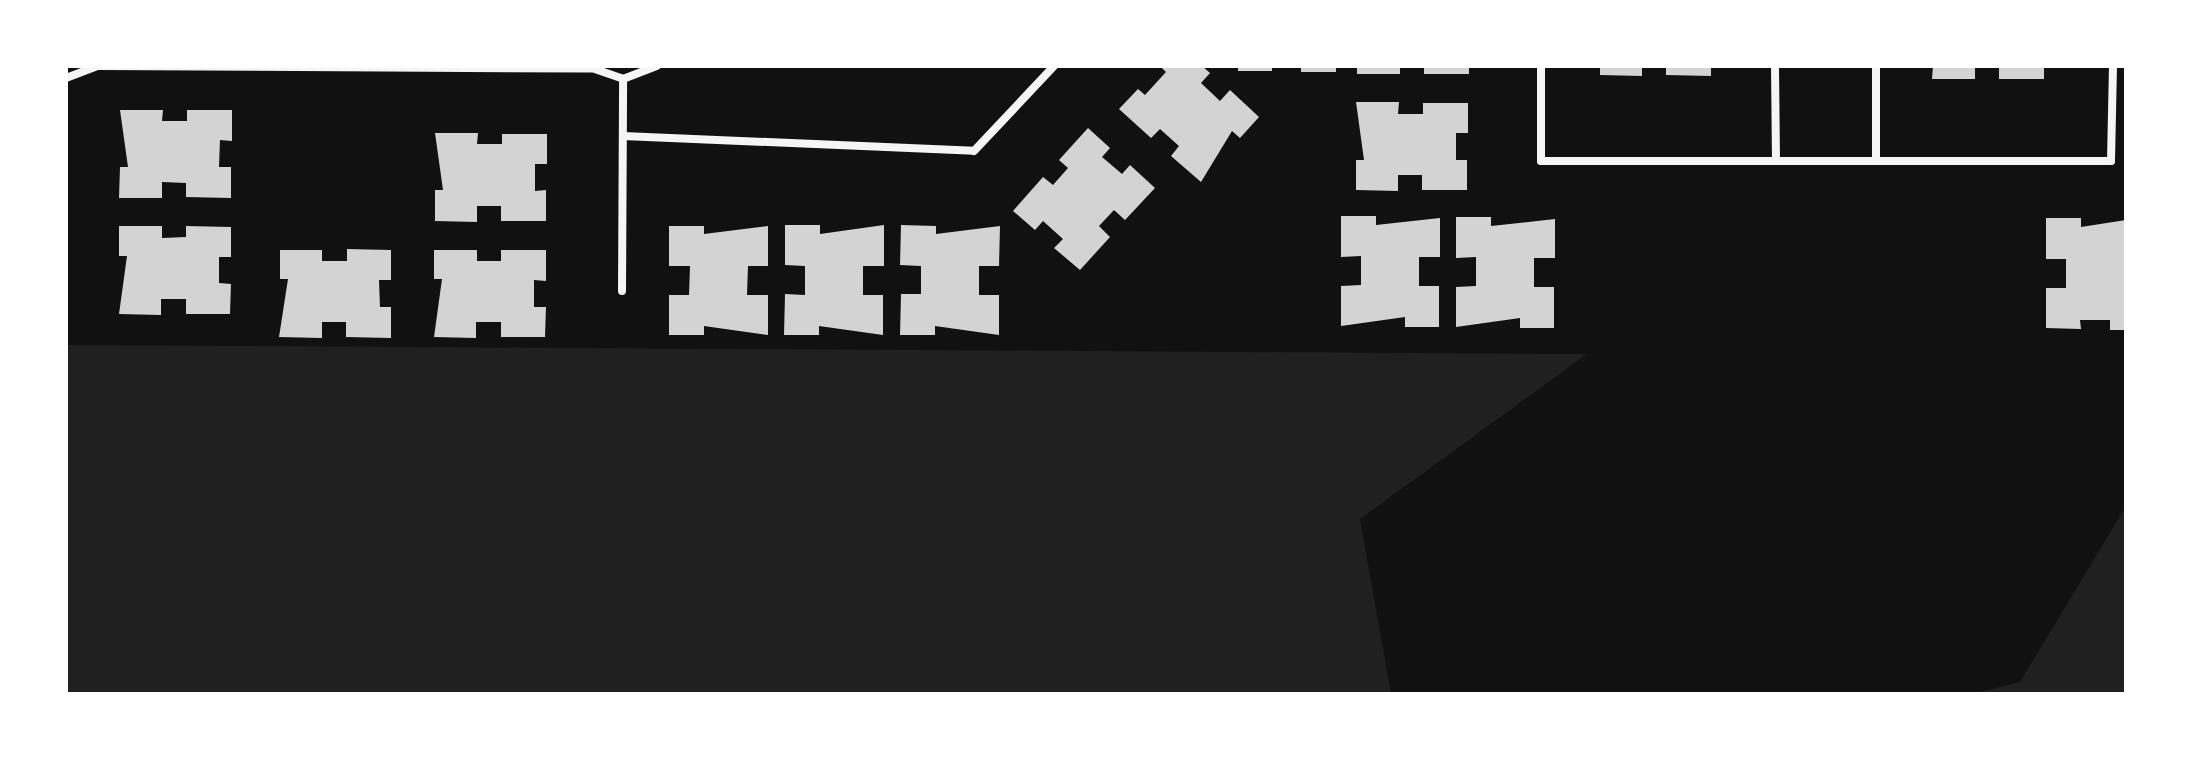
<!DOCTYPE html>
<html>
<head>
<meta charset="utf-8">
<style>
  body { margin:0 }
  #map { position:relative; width:2192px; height:760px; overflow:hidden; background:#111; font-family:"Source Sans 3",sans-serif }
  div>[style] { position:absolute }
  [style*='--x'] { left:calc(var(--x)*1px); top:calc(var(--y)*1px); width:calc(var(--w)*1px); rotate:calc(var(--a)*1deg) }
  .green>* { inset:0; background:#202020 }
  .building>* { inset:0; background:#d3d3d3 }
  .minor>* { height:8px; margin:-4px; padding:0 4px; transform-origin:4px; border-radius:4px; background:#f5f5f5 }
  span { translate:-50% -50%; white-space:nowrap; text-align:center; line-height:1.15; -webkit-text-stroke:8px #fff; paint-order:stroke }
  .frame { position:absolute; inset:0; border:68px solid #fff; pointer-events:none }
</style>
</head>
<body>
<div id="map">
  <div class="green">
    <div style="clip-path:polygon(66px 345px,1587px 354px,1360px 519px,1391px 694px,66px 694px)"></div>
    <div style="clip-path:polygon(2126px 506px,2126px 694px,1971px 694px,2020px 682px)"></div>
  </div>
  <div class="building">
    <div style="clip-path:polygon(1160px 66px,1202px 66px,1210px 73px,1201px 83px,1220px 101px,1230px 90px,1259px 117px,1240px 138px,1232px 131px,1201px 182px,1171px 156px,1179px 146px,1160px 129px,1151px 138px,1119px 109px,1138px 89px,1145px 95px,1166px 72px)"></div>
    <div style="clip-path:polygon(1238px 66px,1272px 66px,1272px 71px,1238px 71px)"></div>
    <div style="clip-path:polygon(1301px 66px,1336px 66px,1336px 72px,1301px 72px)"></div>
    <div style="clip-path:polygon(1357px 66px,1400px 66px,1400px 74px,1357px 74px)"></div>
    <div style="clip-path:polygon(1424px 66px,1469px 66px,1469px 74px,1424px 74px)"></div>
    <div style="clip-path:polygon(1600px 66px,1642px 66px,1642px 76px,1600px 75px)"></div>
    <div style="clip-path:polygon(1666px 66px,1711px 66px,1711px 76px,1666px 75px)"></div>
    <div style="clip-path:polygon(1933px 66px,1975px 66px,1975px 79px,1932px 79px)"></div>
    <div style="clip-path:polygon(1999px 66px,2044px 66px,2044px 79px,1999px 79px)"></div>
    <div style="clip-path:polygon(1356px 102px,1399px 102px,1398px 114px,1423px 114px,1423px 103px,1468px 103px,1468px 133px,1456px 133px,1456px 160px,1467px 160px,1467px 190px,1422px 190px,1422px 175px,1398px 175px,1398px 191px,1356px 190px,1356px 160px,1364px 160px)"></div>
    <div style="clip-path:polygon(120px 110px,163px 110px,162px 121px,187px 121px,187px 110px,232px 110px,232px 141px,220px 140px,219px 167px,231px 167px,231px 198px,186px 197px,186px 183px,162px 182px,162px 198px,119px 198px,120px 167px,128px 167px)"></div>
    <div style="clip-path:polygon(1088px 128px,1110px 148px,1102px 157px,1122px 174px,1130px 165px,1155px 188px,1125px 220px,1114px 210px,1099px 226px,1110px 237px,1080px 270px,1054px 248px,1063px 239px,1043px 221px,1035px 230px,1013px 211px,1043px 177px,1053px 185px,1068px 168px,1059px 160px)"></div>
    <div style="clip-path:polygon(435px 133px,478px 133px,477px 144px,502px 144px,502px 134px,547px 134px,547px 164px,535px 164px,535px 191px,546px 190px,546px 221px,501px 221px,501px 206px,477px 206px,477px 222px,435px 221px,435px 190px,443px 190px)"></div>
    <div style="clip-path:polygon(1341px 216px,1376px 216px,1376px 225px,1440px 218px,1440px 257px,1419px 257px,1419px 286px,1439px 286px,1439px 327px,1405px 327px,1405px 317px,1341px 326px,1341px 286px,1361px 285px,1361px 256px,1341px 257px)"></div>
    <div style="clip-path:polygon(1456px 217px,1491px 217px,1491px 226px,1555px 219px,1555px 258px,1534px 258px,1534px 287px,1554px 287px,1554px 328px,1520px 328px,1520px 318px,1456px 327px,1456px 287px,1476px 286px,1476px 257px,1456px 258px)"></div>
    <div style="clip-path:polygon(2046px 218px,2081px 218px,2081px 227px,2126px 220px,2126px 330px,2110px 330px,2110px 320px,2080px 320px,2081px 329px,2046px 328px,2046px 288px,2066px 288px,2066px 259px,2046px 259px)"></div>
    <div style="clip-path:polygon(785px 225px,820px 225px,820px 234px,884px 225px,884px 266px,863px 266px,863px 295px,883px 295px,883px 335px,819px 326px,819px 335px,784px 335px,785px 294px,805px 295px,805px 266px,785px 265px)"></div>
    <div style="clip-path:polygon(901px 225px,936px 226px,936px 234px,1000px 226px,999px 266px,979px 266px,979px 295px,999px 295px,999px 335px,935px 326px,935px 335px,900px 335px,901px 294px,921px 294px,921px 266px,900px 265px)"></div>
    <div style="clip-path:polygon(119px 226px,162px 226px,162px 238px,186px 237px,186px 226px,231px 227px,231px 257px,219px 257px,219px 283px,231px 284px,230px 314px,186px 314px,186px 299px,161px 299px,161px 315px,119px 314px,127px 256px,119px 256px)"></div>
    <div style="clip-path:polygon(669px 226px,704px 226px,704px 234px,768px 226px,768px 266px,748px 266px,747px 295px,768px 295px,768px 335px,704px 326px,704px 335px,669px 335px,669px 295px,689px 295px,690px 266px,669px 266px)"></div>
    <div style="clip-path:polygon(347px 249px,391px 250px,391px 280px,379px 280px,380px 307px,391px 307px,391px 338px,346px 337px,346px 322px,322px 322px,322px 338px,279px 337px,288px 279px,280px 279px,280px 250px,322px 250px,322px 261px,347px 261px)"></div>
    <div style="clip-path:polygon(434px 250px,477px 250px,477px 261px,501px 261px,501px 250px,546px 250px,546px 281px,534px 280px,534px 307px,546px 307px,545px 337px,501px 337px,501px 322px,476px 322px,476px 338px,434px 337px,442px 279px,434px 279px)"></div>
  </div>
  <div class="minor">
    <div style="--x:97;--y:66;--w:494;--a:0.3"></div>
    <div style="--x:1541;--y:66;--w:95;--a:90"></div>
    <div style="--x:1541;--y:161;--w:570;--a:0"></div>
    <div style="--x:2111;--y:161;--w:95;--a:-88.8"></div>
    <div style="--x:1775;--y:66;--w:95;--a:89.4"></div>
    <div style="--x:589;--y:67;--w:36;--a:19"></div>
    <div style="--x:623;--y:79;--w:36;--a:-21"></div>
    <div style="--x:66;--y:78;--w:33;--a:-21"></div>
    <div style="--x:623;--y:136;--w:351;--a:2.4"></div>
    <div style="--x:974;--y:151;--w:117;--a:-46.7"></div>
    <div style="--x:1876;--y:161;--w:95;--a:-90"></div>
    <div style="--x:622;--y:291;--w:212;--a:-89.7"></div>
  </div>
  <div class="frame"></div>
</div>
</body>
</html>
